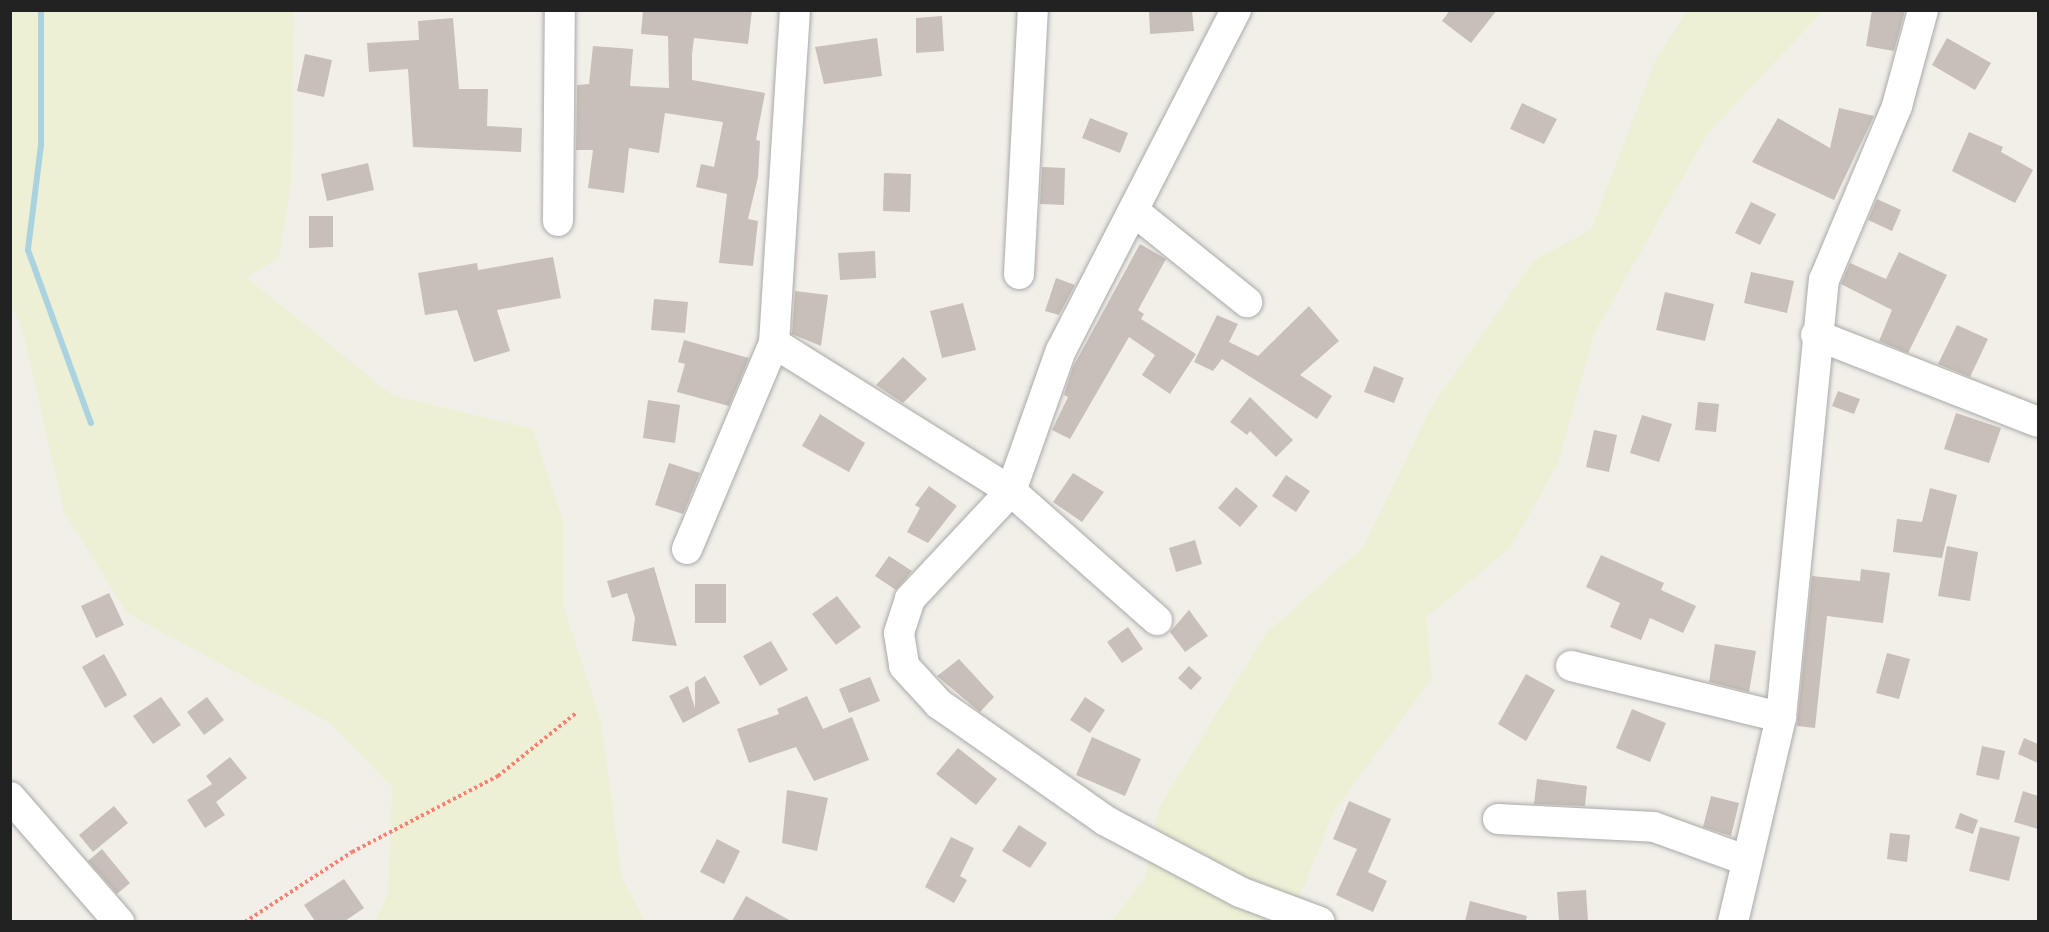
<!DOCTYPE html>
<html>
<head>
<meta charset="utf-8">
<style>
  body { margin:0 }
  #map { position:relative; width:2049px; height:932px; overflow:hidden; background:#f2efe9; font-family:"Roboto Condensed",sans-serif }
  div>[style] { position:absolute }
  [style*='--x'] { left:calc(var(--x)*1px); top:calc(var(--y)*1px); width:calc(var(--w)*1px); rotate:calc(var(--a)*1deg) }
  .farmland>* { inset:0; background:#eef0d5 }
  .stream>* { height:6px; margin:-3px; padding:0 3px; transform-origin:3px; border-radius:3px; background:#aad3df }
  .building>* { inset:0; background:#c7bfb8 }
  .path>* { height:4px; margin-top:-2px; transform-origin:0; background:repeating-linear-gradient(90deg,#fa8072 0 3px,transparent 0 6px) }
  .roads { filter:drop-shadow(0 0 2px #a9a9a9) drop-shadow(0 0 2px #a9a9a9) }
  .minor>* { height:30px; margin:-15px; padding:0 15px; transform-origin:15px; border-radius:15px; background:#fff }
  span { translate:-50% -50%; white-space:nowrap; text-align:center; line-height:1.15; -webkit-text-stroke:5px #fff; paint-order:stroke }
  .frame { position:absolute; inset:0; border:12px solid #222; pointer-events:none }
</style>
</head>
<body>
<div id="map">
  <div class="farmland">
    <div style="clip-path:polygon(10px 11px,294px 11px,291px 183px,279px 258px,246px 277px,392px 395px,533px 429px,563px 520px,563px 604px,601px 721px,622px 879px,645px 921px,375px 921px,388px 893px,392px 787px,328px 722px,127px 613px,64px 512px,23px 332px,11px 305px)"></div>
    <div style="clip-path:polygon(1687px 11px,1823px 11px,1708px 133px,1594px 334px,1558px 463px,1511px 547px,1426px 618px,1432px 678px,1334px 811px,1290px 921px,1111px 922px,1145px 878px,1158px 809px,1266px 633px,1364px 546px,1430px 409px,1534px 260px,1591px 230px,1655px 61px)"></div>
  </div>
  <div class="stream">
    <div style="--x:41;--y:10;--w:135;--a:90"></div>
    <div style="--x:41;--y:145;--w:106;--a:97.1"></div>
    <div style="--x:28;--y:250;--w:184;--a:70"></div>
  </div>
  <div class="building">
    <div style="clip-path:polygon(643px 10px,752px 10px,748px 44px,694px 38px,692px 54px,692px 80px,765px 93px,756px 140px,760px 141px,758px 177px,748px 219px,758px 221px,753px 266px,719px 263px,727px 194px,696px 187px,701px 164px,714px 167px,723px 122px,665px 113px,659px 153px,629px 148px,624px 193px,588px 188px,593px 150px,576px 150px,577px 85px,589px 84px,593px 46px,633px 49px,630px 86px,669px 88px,668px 36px,641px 34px)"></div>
    <div style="clip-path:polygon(1149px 10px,1192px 10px,1194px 31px,1150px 34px)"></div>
    <div style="clip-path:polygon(1450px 10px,1497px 10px,1471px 43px,1442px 21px)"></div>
    <div style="clip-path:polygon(1872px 10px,1905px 10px,1894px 51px,1866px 46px)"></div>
    <div style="clip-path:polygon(942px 16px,944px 51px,916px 53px,916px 18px)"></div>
    <div style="clip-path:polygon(453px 18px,459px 89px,488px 89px,487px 126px,522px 128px,521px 152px,413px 147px,408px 69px,369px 72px,367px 43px,419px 40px,418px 21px)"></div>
    <div style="clip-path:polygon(877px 38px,882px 76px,824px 84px,815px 47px)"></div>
    <div style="clip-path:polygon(1947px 38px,1991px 63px,1975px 90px,1932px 65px)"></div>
    <div style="clip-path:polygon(305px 54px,332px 60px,324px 97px,297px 91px)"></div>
    <div style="clip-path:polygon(1522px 103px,1557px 119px,1544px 144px,1510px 129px)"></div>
    <div style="clip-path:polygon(1839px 108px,1874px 116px,1834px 200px,1752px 162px,1778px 118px,1830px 148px)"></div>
    <div style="clip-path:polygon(1090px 118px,1128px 133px,1120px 153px,1082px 138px)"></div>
    <div style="clip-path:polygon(1969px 132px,2003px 147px,2001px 152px,2033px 170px,2015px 203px,1952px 171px)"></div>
    <div style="clip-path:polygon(368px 163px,374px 190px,327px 201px,321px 174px)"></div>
    <div style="clip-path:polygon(1042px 167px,1065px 168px,1064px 205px,1040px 204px)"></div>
    <div style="clip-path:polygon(884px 173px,911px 174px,910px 212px,883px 211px)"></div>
    <div style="clip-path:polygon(1877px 199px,1901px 210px,1892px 231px,1868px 220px)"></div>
    <div style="clip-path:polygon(1751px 202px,1776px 214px,1760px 245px,1735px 233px)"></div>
    <div style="clip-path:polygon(309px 216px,333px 216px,333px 247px,309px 248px)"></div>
    <div style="clip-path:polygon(1140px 244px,1166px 259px,1138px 310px,1144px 314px,1141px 319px,1196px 354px,1170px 394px,1142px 375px,1155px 355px,1129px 337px,1070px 439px,1052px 430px,1068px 397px,1064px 395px,1073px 367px)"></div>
    <div style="clip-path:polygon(875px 251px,876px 278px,840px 280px,838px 253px)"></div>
    <div style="clip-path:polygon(1899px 252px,1947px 275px,1908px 353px,1879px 341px,1892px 310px,1841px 284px,1850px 263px,1886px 279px)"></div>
    <div style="clip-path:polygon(553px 257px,561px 298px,497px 310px,510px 351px,474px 362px,457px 310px,425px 315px,418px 273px,477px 263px,478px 270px)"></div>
    <div style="clip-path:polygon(1751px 272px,1794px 281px,1787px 313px,1744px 303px)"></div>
    <div style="clip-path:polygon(1056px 278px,1075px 285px,1059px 315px,1045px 311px)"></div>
    <div style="clip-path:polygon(795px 291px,828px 295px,821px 346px,792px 334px)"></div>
    <div style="clip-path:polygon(1665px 292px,1714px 304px,1705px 341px,1656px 330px)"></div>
    <div style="clip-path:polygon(654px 299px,688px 302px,685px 333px,651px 330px)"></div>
    <div style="clip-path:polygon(963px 303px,976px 350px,942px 358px,930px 311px)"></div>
    <div style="clip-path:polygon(1309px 306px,1339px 341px,1300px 375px,1332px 396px,1317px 419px,1222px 359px,1213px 371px,1194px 362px,1217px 315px,1238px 324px,1229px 342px,1258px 356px)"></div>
    <div style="clip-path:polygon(1957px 325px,1988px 339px,1970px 377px,1938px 364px)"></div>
    <div style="clip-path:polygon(684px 340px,749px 358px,729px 406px,677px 392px,685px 364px,678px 362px)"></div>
    <div style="clip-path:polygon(903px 357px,927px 379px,903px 403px,876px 385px)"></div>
    <div style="clip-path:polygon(1374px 366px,1404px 378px,1394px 403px,1364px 392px)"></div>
    <div style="clip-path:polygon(1838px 391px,1860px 399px,1854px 414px,1832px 406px)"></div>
    <div style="clip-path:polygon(1250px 397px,1293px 440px,1276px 457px,1250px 431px,1247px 435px,1230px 422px)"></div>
    <div style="clip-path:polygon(648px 400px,680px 405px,675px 443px,643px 438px)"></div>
    <div style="clip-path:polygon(1698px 402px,1719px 404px,1716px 432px,1695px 430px)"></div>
    <div style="clip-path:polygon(1956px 413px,2001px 428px,1989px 463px,1944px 449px)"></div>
    <div style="clip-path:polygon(820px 414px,865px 443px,849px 472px,802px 446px)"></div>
    <div style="clip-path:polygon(1642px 415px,1672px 424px,1659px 462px,1630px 453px)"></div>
    <div style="clip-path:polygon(1594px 430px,1617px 435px,1609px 472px,1586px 467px)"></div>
    <div style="clip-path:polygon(669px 463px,700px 473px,683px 514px,655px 505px)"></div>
    <div style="clip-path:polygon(1073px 473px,1104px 492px,1082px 522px,1053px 502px)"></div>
    <div style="clip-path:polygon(1286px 475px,1310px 491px,1296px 512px,1272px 496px)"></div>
    <div style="clip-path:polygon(929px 486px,957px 506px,928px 543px,907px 532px,920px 508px,915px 505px)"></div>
    <div style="clip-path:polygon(1236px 487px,1258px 506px,1240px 527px,1218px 508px)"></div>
    <div style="clip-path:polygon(1930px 488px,1957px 495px,1942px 558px,1893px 552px,1897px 519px,1922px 522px)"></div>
    <div style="clip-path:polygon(1195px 540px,1202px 564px,1176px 572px,1169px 548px)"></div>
    <div style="clip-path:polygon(1947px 546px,1978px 552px,1970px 601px,1938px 596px)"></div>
    <div style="clip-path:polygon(1601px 555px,1664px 583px,1661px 590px,1696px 606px,1683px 633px,1650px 618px,1641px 640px,1610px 627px,1620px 603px,1586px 587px)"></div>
    <div style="clip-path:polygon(889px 556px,912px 571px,896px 590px,875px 576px)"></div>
    <div style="clip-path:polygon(654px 567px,677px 646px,632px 641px,635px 618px,627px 593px,612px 598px,607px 581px)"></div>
    <div style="clip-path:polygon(1861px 569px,1890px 573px,1883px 623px,1827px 616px,1815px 728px,1797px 726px,1812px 576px,1860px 581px)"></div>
    <div style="clip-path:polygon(695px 584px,726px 584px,726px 623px,695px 623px)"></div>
    <div style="clip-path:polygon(109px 593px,124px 625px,96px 638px,81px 606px)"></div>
    <div style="clip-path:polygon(837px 596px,861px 627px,836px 645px,812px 614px)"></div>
    <div style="clip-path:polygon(1189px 610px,1208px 636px,1185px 652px,1170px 632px)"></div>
    <div style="clip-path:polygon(1128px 627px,1143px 649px,1122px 663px,1107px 642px)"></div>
    <div style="clip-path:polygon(771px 641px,788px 670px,760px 686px,743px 656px)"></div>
    <div style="clip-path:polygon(1715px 644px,1756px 651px,1749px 692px,1709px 682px)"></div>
    <div style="clip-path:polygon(1887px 653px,1910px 659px,1899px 699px,1876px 693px)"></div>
    <div style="clip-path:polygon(104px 654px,127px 695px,105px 708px,82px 667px)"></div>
    <div style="clip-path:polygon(959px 659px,994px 697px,980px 712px,937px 676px)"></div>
    <div style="clip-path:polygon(1189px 666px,1202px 678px,1191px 690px,1178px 678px)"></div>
    <div style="clip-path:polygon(1526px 674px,1555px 690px,1526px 741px,1498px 724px)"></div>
    <div style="clip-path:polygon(705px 676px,720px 703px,683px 723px,669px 696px,688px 686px,695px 708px,695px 682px)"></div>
    <div style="clip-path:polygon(870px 677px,880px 701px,849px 713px,839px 689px)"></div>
    <div style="clip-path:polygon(807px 696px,823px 729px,852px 717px,869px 760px,814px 781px,796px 747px,749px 763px,737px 729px,779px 714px,777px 709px)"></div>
    <div style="clip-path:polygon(161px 697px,181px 725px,153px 744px,133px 716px)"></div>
    <div style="clip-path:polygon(207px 697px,224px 720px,204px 735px,187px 712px)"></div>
    <div style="clip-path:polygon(1085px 697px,1105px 710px,1090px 733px,1070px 720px)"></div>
    <div style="clip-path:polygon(1632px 709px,1666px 723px,1650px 762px,1616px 748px)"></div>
    <div style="clip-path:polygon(1092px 737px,1141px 759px,1125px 796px,1076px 775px)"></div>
    <div style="clip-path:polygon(2024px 738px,2038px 744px,2038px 763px,2018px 754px)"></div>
    <div style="clip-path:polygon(1982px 746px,2005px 751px,1999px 780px,1976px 775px)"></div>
    <div style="clip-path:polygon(958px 748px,997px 779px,976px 805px,936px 774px)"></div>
    <div style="clip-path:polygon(230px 757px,247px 778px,216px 802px,225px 815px,205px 828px,187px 800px,212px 784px,206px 776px)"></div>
    <div style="clip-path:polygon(1537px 779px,1587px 786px,1585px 806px,1534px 804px)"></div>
    <div style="clip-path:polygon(787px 790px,828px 798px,817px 851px,782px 843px)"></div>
    <div style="clip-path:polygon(2023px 791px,2038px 796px,2038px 829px,2014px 822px)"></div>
    <div style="clip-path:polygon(1711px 796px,1739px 803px,1731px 836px,1703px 827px)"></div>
    <div style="clip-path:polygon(1349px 801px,1391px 819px,1368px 872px,1387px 881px,1373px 912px,1336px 895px,1357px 849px,1333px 839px)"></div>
    <div style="clip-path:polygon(114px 806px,128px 823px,93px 852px,79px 835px)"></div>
    <div style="clip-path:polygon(1960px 813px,1978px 820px,1973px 834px,1955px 828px)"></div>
    <div style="clip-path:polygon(1019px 825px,1047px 843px,1030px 868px,1002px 851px)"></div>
    <div style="clip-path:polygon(1980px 827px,2020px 837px,2009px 881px,1969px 871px)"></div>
    <div style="clip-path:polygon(1890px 833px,1910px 835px,1907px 862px,1887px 859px)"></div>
    <div style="clip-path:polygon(951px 837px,974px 848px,960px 876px,967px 880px,954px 903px,925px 887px)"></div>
    <div style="clip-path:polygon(717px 839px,740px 851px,724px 884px,700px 872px)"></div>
    <div style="clip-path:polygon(102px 849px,130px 883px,117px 894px,88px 861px)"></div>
    <div style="clip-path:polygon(344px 879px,364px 908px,345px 921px,315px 921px,304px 905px)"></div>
    <div style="clip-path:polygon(1586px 890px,1588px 921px,1559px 921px,1557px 892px)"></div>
    <div style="clip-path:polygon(746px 896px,791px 921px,732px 921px)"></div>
    <div style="clip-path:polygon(1470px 901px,1527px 916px,1526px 921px,1465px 921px)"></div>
  </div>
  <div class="path">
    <div style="--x:245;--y:922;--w:128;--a:-33.2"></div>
    <div style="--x:352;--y:852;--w:165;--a:-27.5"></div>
    <div style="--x:498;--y:776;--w:100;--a:-38.9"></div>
  </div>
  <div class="roads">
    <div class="minor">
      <div style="--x:1236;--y:10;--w:382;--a:117.2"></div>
      <div style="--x:1061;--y:350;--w:150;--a:109.5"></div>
      <div style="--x:1011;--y:491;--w:148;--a:133.1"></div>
      <div style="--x:910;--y:599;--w:36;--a:108"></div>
      <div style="--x:899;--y:633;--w:33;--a:81"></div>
      <div style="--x:904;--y:666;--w:52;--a:47.4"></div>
      <div style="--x:939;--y:704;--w:204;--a:35"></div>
      <div style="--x:1106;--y:821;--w:152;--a:27.9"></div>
      <div style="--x:1240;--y:892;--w:85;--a:20.6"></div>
      <div style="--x:1135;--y:212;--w:144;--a:38.8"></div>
      <div style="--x:558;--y:221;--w:211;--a:-89.5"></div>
      <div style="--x:1019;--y:274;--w:264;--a:-87"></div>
      <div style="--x:1816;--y:335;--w:238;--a:21.4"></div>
      <div style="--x:774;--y:343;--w:279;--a:32"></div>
      <div style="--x:1011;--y:491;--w:195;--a:41.5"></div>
      <div style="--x:687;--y:549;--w:224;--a:-67.1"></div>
      <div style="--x:774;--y:343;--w:334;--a:-86.4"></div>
      <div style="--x:1571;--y:666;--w:216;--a:13.7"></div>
      <div style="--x:10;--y:797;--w:166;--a:48.9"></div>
      <div style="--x:1498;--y:819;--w:156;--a:2.9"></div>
      <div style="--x:1654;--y:827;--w:97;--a:19.9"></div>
      <div style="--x:1733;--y:922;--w:211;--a:-76.8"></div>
      <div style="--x:1781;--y:717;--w:439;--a:-84.4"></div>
      <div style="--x:1824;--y:280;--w:189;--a:-67.2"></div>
      <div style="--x:1897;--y:106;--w:99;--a:-74.8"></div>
    </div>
  </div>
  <div class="frame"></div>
</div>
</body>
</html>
